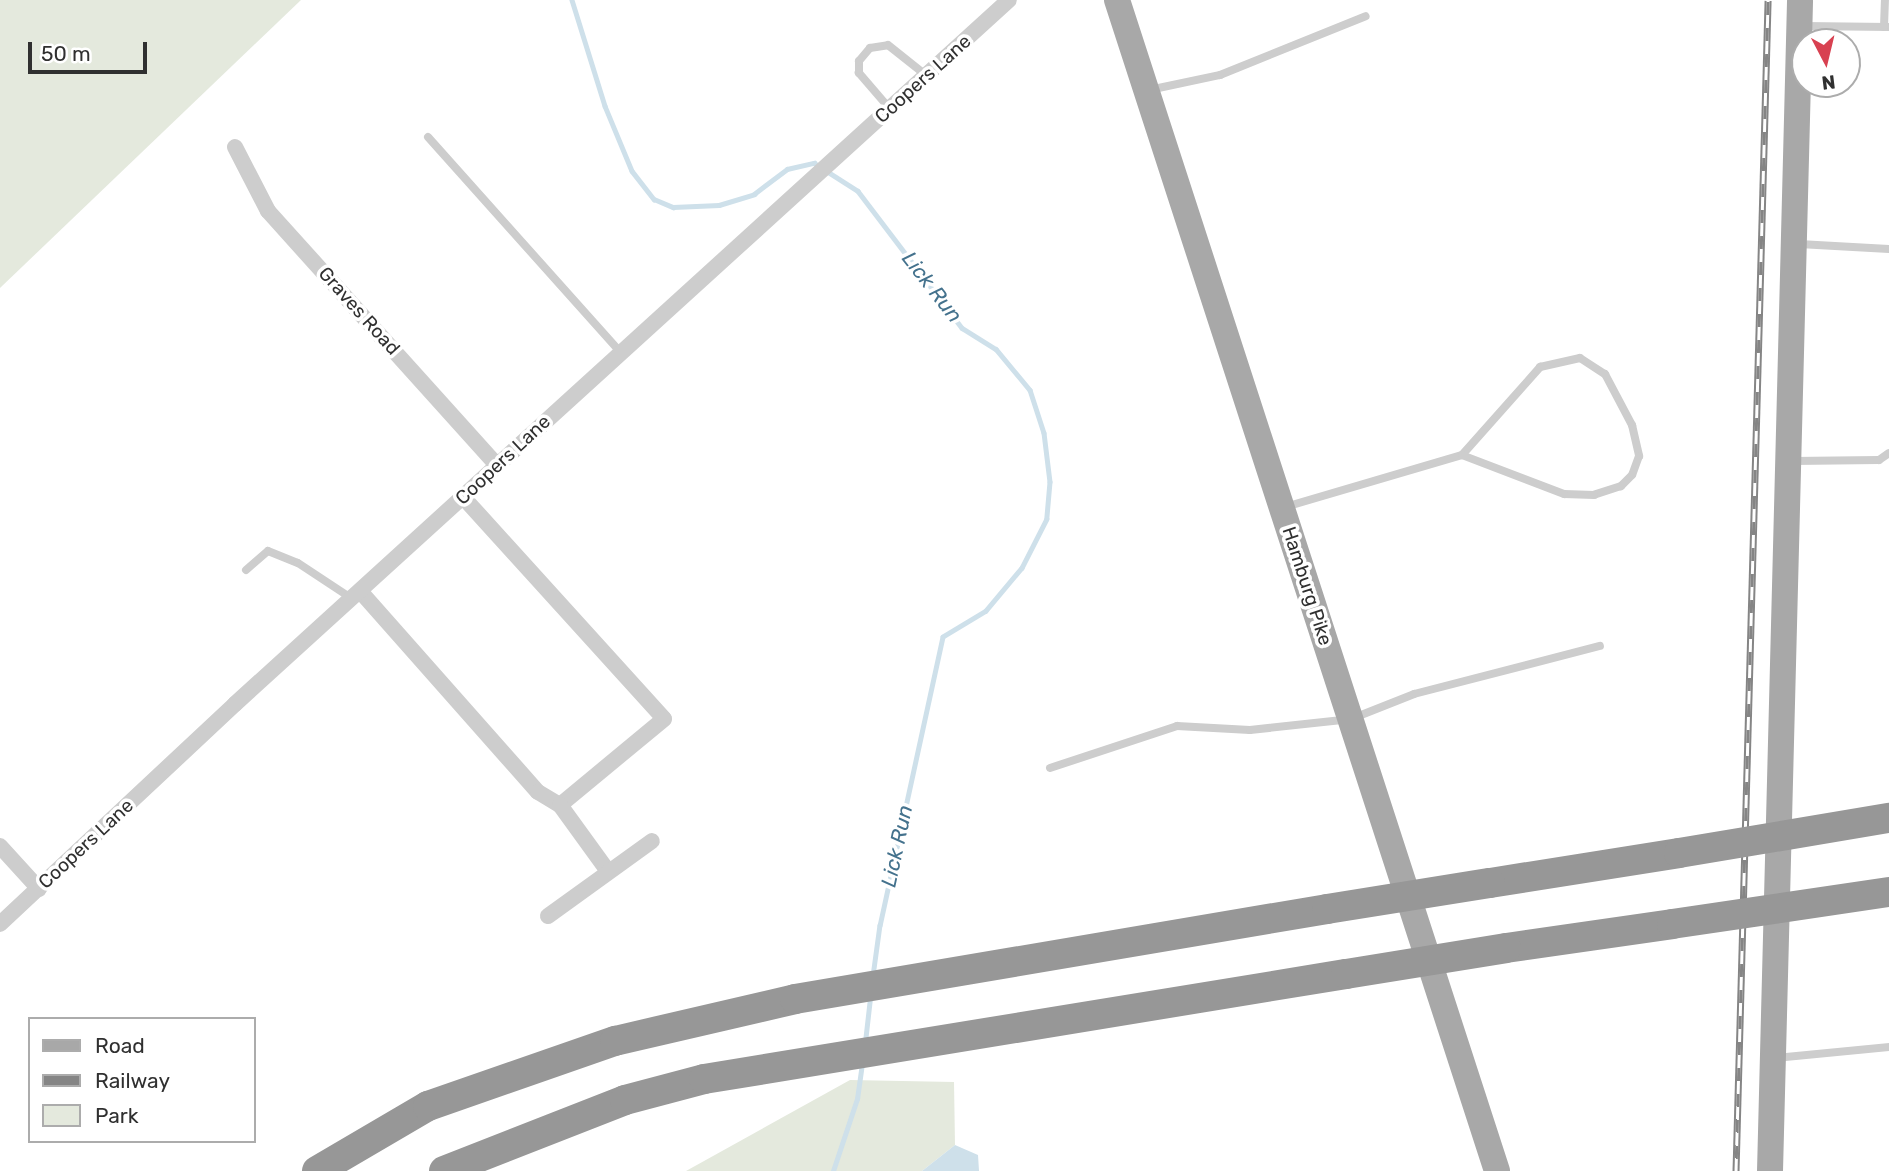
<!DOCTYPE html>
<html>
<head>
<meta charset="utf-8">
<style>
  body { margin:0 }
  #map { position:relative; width:1889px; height:1171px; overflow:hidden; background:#fff; font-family:Rubik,sans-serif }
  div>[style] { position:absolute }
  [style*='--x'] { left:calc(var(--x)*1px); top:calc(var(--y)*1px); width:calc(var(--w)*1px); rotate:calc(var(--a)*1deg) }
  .green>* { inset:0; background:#e4e9dd }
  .water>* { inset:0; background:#cee0ea }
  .stream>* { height:4.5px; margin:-2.25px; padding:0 2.25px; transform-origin:2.25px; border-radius:2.25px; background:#cee0ea }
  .service>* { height:8px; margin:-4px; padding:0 4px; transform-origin:4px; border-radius:4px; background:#cdcdcd }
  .minor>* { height:16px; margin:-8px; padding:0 8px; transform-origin:8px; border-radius:8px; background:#cdcdcd }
  .primary>* { height:26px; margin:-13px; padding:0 13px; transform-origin:13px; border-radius:13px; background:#a8a8a8 }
  .motorway>* { height:30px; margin:-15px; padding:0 15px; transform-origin:15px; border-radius:15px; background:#979797 }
  .rail>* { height:7px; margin-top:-3.5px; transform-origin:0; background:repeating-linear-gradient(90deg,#fff 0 13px,#858585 0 26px); box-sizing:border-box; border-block:2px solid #858585 }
  .motorway-bridge>* { height:30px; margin:-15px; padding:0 15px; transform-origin:15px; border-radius:15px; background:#979797 }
  span { translate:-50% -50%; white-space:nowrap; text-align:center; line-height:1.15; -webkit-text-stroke:7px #fff; paint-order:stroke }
  .street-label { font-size:19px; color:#303030 }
  .water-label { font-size:21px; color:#44728d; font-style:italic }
  .legend { position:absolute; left:28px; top:1017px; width:228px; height:126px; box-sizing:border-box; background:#fff; border:2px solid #acacac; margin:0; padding:9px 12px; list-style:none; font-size:21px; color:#303030 }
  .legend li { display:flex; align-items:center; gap:14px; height:35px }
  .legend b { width:35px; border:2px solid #acacac }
  .north { position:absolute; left:1791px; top:28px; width:70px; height:70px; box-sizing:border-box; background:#fff; border:2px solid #acacac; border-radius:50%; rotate:173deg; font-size:19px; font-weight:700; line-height:28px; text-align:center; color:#303030 }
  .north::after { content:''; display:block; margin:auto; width:24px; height:32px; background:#d84151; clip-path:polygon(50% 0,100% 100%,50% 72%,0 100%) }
  .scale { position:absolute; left:28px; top:42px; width:119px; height:32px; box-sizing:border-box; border:4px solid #303030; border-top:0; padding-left:9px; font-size:21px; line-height:24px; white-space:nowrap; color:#303030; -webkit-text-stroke:5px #fff; paint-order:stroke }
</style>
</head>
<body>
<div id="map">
  <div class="green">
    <div style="clip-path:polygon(0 0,301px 0,0 288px)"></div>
    <div style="clip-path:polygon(850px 1080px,954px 1082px,955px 1145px,922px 1171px,686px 1171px)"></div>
  </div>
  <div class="water">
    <div style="clip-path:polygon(955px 1145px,978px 1155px,979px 1171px,922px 1171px)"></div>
  </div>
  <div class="stream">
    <div style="--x:572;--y:0;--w:111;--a:72.7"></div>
    <div style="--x:605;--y:106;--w:70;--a:67.4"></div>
    <div style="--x:632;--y:171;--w:36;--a:52"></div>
    <div style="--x:654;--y:199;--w:21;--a:23"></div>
    <div style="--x:673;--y:207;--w:46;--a:-2.5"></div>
    <div style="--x:719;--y:205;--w:37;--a:-17"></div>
    <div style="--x:754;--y:194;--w:41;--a:-37.1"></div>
    <div style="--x:787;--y:169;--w:28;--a:-13"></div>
    <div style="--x:814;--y:163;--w:52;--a:32.5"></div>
    <div style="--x:858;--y:191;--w:172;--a:52.8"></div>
    <div style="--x:962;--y:328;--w:40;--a:32"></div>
    <div style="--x:996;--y:349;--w:53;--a:50.3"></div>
    <div style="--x:1030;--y:390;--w:45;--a:72"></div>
    <div style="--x:1044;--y:433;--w:49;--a:83"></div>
    <div style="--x:1050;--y:482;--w:37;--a:95"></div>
    <div style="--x:1047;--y:519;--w:55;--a:117"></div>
    <div style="--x:1022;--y:568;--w:56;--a:129.9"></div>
    <div style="--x:986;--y:611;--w:50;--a:148.8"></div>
    <div style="--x:943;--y:637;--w:295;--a:102.3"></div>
    <div style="--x:880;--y:925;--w:51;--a:97.8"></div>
    <div style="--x:865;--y:1042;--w:44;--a:-83.5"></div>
    <div style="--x:833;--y:1171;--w:76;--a:-71.6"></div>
    <div style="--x:857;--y:1099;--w:35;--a:-82"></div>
  </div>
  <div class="service">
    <div style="--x:1804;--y:26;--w:85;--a:0.7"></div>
    <div style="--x:1884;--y:27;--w:27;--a:-88"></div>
    <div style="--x:1149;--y:90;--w:73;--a:-11.9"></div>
    <div style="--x:1220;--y:75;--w:157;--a:-22"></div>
    <div style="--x:890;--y:109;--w:48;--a:-130.7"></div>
    <div style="--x:859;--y:73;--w:12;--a:-90"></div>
    <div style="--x:859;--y:61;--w:17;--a:-50"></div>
    <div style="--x:870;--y:48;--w:18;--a:-9"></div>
    <div style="--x:888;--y:45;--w:50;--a:38.5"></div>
    <div style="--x:428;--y:137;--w:290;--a:48.2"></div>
    <div style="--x:1799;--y:244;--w:90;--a:3.2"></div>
    <div style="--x:1793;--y:461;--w:86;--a:-0.7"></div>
    <div style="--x:1879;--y:460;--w:12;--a:-35"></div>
    <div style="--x:1285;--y:507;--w:184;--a:-16.4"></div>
    <div style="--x:1462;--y:455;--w:118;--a:-48.4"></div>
    <div style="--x:1540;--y:367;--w:41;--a:-12.7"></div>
    <div style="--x:1580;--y:358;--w:30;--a:33"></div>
    <div style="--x:1605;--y:374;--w:58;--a:62.1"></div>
    <div style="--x:1632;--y:425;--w:32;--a:77"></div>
    <div style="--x:1639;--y:456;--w:20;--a:110"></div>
    <div style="--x:1632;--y:475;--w:16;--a:135"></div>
    <div style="--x:1621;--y:486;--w:28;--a:162"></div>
    <div style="--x:1594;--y:495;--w:30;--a:-178"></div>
    <div style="--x:1564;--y:494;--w:109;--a:-159.1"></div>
    <div style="--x:246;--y:570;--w:29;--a:-41"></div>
    <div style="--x:268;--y:551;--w:32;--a:22"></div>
    <div style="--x:298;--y:563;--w:64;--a:33.4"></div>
    <div style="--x:1050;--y:768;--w:134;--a:-18.3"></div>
    <div style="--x:1177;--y:726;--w:73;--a:3.1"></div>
    <div style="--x:1250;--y:730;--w:102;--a:-6.2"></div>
    <div style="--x:1351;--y:719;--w:68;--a:-21.6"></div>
    <div style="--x:1414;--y:694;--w:192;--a:-14.5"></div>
    <div style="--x:1775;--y:1058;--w:115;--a:-5.5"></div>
  </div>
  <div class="minor">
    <div style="--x:235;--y:147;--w:72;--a:62.7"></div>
    <div style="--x:268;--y:211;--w:342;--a:48"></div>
    <div style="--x:463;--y:497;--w:299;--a:47.8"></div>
    <div style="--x:664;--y:719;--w:135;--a:140.4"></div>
    <div style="--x:360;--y:591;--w:268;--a:48.5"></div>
    <div style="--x:538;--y:792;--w:26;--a:31"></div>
    <div style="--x:560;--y:805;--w:80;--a:54.1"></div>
    <div style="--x:0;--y:846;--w:58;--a:47.8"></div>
    <div style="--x:548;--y:916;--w:128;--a:-35.8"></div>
    <div style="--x:0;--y:924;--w:322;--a:-43.1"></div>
    <div style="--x:235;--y:704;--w:1046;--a:-42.29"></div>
  </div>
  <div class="primary">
    <div style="--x:1117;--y:0;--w:1231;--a:72.02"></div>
    <div style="--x:1770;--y:1171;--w:1171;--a:-88.53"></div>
  </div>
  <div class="motorway">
    <div style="--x:1490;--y:883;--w:191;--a:-9"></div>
    <div style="--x:1506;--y:948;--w:168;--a:-8.2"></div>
    <div style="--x:317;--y:1171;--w:129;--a:-30.4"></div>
    <div style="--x:428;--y:1106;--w:198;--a:-19.2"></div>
    <div style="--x:615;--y:1041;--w:185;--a:-13.1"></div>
    <div style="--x:795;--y:999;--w:540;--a:-9.6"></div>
    <div style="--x:444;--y:1171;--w:194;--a:-21.4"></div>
    <div style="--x:625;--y:1100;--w:82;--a:-14.9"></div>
    <div style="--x:704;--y:1079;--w:651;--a:-9.29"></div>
  </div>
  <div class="rail">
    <div style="--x:1736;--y:1171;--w:1171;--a:-88.43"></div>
  </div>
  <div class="motorway-bridge">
    <div style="--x:1679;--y:853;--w:213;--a:-9.5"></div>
    <div style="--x:1327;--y:909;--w:165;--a:-9.1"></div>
    <div style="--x:1672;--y:924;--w:219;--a:-8.4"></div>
    <div style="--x:1346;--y:974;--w:162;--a:-9.2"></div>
  </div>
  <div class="street-label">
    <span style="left:923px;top:79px;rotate:-42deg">Coopers Lane</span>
    <span style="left:359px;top:311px;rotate:48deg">Graves Road</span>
    <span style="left:503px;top:460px;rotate:-43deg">Coopers Lane</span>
    <span style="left:1307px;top:586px;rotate:72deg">Hamburg Pike</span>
    <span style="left:86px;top:844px;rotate:-43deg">Coopers Lane</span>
  </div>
  <div class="water-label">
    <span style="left:932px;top:287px;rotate:52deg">Lick Run</span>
    <span style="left:897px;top:846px;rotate:-78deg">Lick Run</span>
  </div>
  <ul class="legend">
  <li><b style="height:9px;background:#a8a8a8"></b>Road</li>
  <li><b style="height:9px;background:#858585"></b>Railway</li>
  <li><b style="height:19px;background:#e4e9dd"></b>Park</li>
  </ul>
  <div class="north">N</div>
  <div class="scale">50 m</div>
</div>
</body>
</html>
